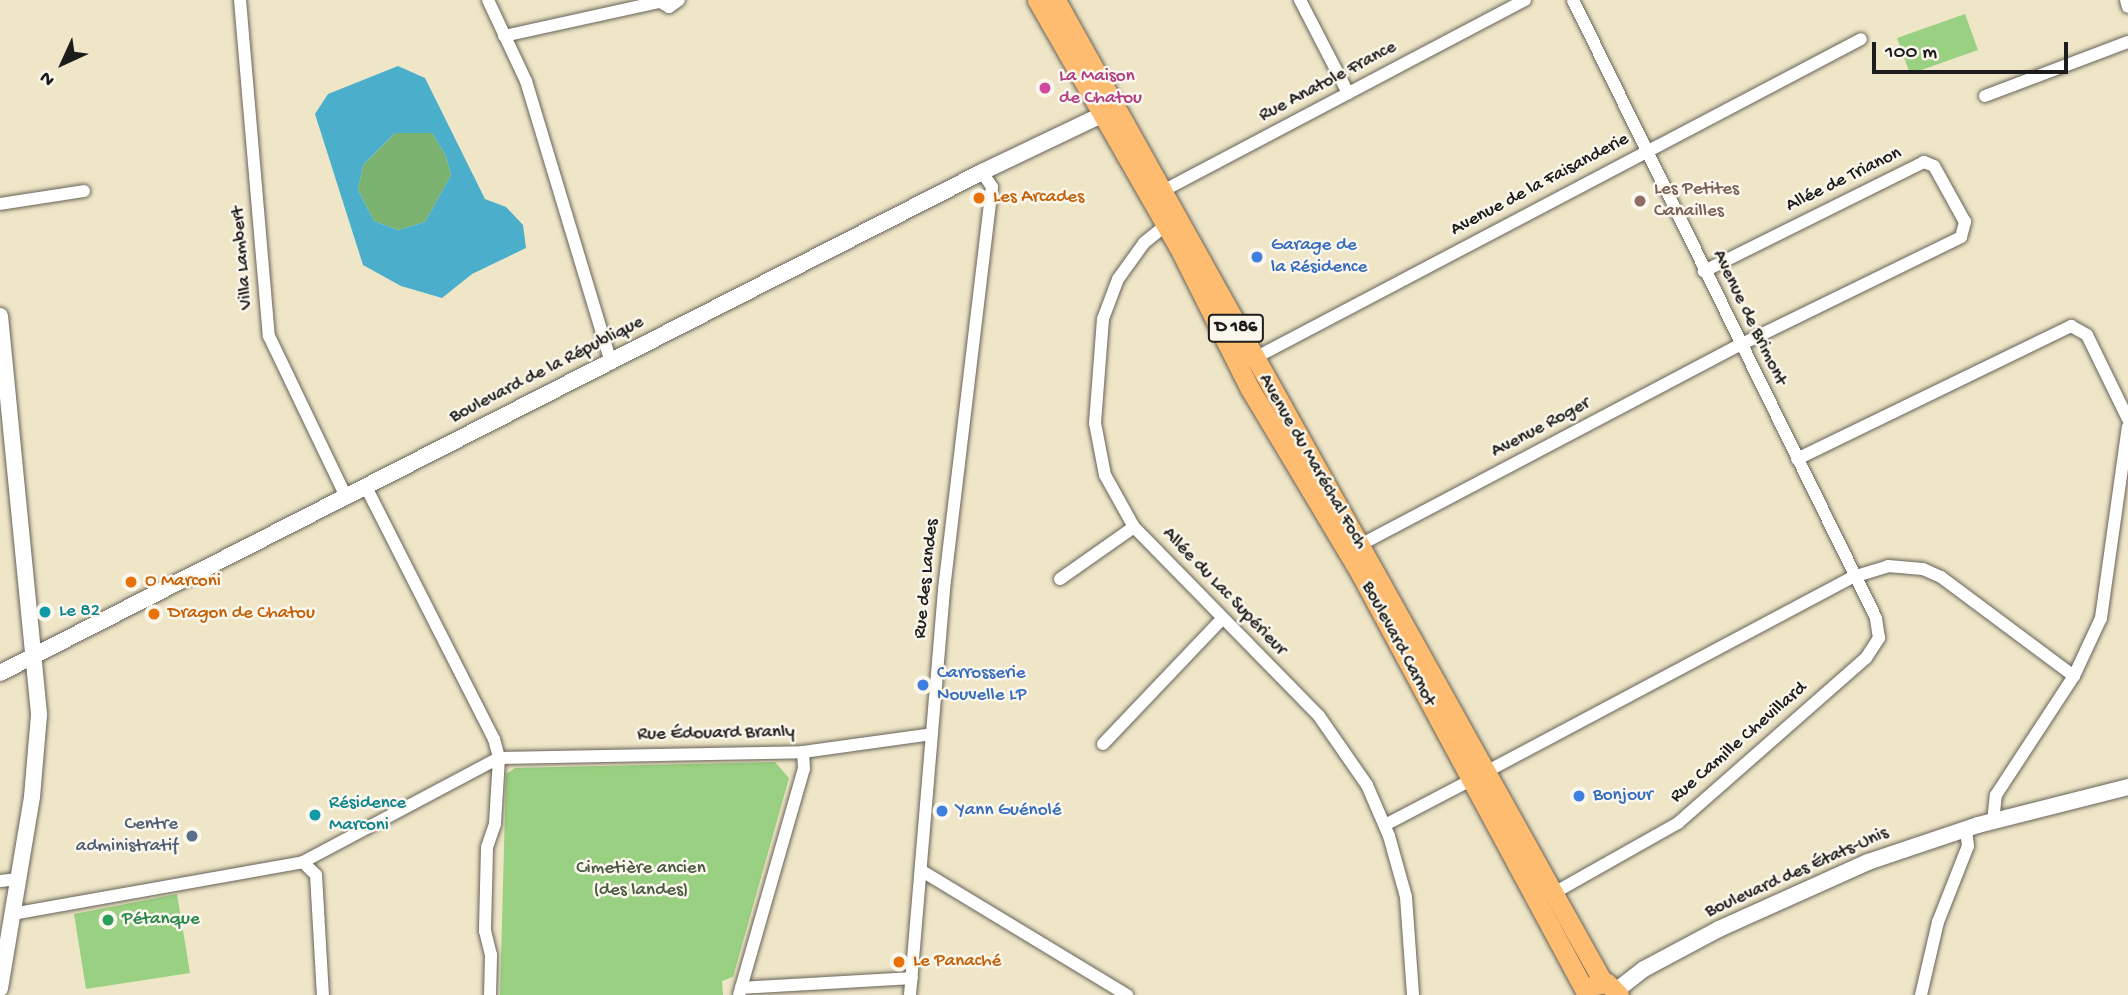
<!DOCTYPE html>
<html>
<head>
<meta charset="utf-8">
<style>
  body { margin:0 }
  #map { position:relative; width:2128px; height:995px; overflow:hidden; background:#efe6c8; font-family:"Gochi Hand",sans-serif }
  div>[style] { position:absolute }
  [style*='--x'] { left:calc(var(--x)*1px); top:calc(var(--y)*1px); width:calc(var(--w)*1px); rotate:calc(var(--a)*1deg) }
  .green>* { inset:0; background:#9ad081 }
  .forest>* { inset:0; background:#7bb26f }
  .water>* { inset:0; background:#4baeca }
  .roads { filter:drop-shadow(0 0 2px #666358) drop-shadow(0 0 2px #666358) }
  .minor>* { height:12px; margin:-6px; padding:0 6px; transform-origin:6px; border-radius:6px; background:#fff }
  .tertiary>* { height:16px; margin:-8px; padding:0 8px; transform-origin:8px; border-radius:8px; background:#fff }
  .primary>* { height:19px; margin:-9.5px; padding:0 9.5px; transform-origin:9.5px; border-radius:9.5px; background:#fdbc70 }
  .dots>* { width:19px; height:19px; translate:-50% -50%; box-sizing:border-box; border:4px solid #fbf7ec; border-radius:50% }
  span { translate:-50% -50%; white-space:nowrap; text-align:center; line-height:1.15; -webkit-text-stroke:5px #fbf7ec; paint-order:stroke }
  .shield-label span { padding:2px 5px; background:#fbf7ec; border:2px solid; border-radius:5px; -webkit-text-stroke-width:0 }
  .shield-label { font-size:18px; color:#1c1c1c; font-weight:700 }
  .hotel-label { font-size:19px; color:#b23c85 }
  .left { translate:0 -50%; text-align:left }
  .street-label { font-size:19px; color:#1c1c1c }
  .education-label { font-size:19px; color:#785e54 }
  .food-label { font-size:19px; color:#c56008 }
  .shop-label { font-size:19px; color:#366cbe }
  .culture-label { font-size:19px; color:#0d838f }
  .service-label { font-size:19px; color:#4e5e75 }
  .right { translate:-100% -50%; text-align:right }
  .park-label { font-size:19px; color:#485b3f }
  .leisure-label { font-size:19px; color:#27864d }
  .north { position:absolute; left:28px; top:28px; width:70px; height:70px; -webkit-text-stroke:5px #fbf7ec; paint-order:stroke; rotate:225deg; font-size:19px; font-weight:700; line-height:28px; text-align:center; color:#1c1c1c }
  .north::after { content:''; display:block; margin:auto; width:24px; height:32px; background:#1c1c1c; clip-path:polygon(50% 0,100% 100%,50% 72%,0 100%) }
  .scale { position:absolute; left:1872px; top:42px; width:196px; height:32px; box-sizing:border-box; border:4px solid #1c1c1c; border-top:0; padding-left:9px; font-size:21px; line-height:24px; white-space:nowrap; color:#1c1c1c; -webkit-text-stroke:5px #fbf7ec; paint-order:stroke }
</style>
</head>
<body>
<div id="map">
  <div class="green">
    <div style="clip-path:polygon(1965px 14px,1978px 50px,1910px 74px,1897px 38px)"></div>
    <div style="clip-path:polygon(775px 762px,789px 778px,733px 977px,722px 981px,723px 995px,500px 995px,506px 774px,515px 768px)"></div>
    <div style="clip-path:polygon(177px 894px,190px 973px,86px 989px,74px 914px)"></div>
  </div>
  <div class="forest">
    <div style="clip-path:polygon(395px 133px,432px 133px,446px 156px,451px 175px,425px 222px,398px 230px,374px 221px,358px 190px,363px 165px)"></div>
  </div>
  <div class="water">
    <div style="clip-path:polygon(evenodd,398px 66px,425px 78px,485px 199px,506px 207px,523px 225px,526px 248px,472px 274px,442px 298px,401px 286px,363px 265px,315px 114px,328px 94px,398px 66px,395px 133px,432px 133px,446px 156px,451px 175px,425px 222px,398px 230px,374px 221px,358px 190px,363px 165px,395px 133px)"></div>
  </div>
  <div class="roads">
    <div class="minor">
      <div style="--x:240;--y:0;--w:337;--a:85.1"></div>
      <div style="--x:269;--y:336;--w:178;--a:64.4"></div>
      <div style="--x:488;--y:0;--w:89;--a:64.9"></div>
      <div style="--x:526;--y:81;--w:295;--a:73.2"></div>
      <div style="--x:657;--y:0;--w:14;--a:30"></div>
      <div style="--x:669;--y:7;--w:12;--a:-35"></div>
      <div style="--x:1300;--y:0;--w:105;--a:62.7"></div>
      <div style="--x:2126;--y:0;--w:7;--a:74"></div>
      <div style="--x:504;--y:36;--w:158;--a:-12.4"></div>
      <div style="--x:1985;--y:96;--w:153;--a:-20.7"></div>
      <div style="--x:1157;--y:194;--w:416;--a:-27.8"></div>
      <div style="--x:0;--y:204;--w:85;--a:-8.8"></div>
      <div style="--x:1171;--y:221;--w:35;--a:141"></div>
      <div style="--x:1144;--y:243;--w:44;--a:125.8"></div>
      <div style="--x:1118;--y:279;--w:43;--a:110.6"></div>
      <div style="--x:1103;--y:319;--w:104;--a:94.4"></div>
      <div style="--x:1095;--y:423;--w:53;--a:79.1"></div>
      <div style="--x:1105;--y:475;--w:60;--a:60.9"></div>
      <div style="--x:1134;--y:527;--w:264;--a:45.6"></div>
      <div style="--x:1319;--y:716;--w:84;--a:55.2"></div>
      <div style="--x:1367;--y:785;--w:56;--a:66.7"></div>
      <div style="--x:1389;--y:836;--w:63;--a:74.4"></div>
      <div style="--x:1406;--y:897;--w:98;--a:85.9"></div>
      <div style="--x:1251;--y:360;--w:689;--a:-27.75"></div>
      <div style="--x:1797;--y:459;--w:305;--a:-25.9"></div>
      <div style="--x:2071;--y:326;--w:18;--a:29"></div>
      <div style="--x:2087;--y:335;--w:93;--a:64"></div>
      <div style="--x:366;--y:487;--w:283;--a:63.1"></div>
      <div style="--x:494;--y:739;--w:20;--a:75"></div>
      <div style="--x:499;--y:758;--w:66;--a:93.5"></div>
      <div style="--x:495;--y:824;--w:24;--a:109"></div>
      <div style="--x:487;--y:847;--w:84;--a:91.4"></div>
      <div style="--x:485;--y:931;--w:25;--a:76"></div>
      <div style="--x:491;--y:955;--w:40;--a:91.4"></div>
      <div style="--x:1360;--y:545;--w:429;--a:-27.8"></div>
      <div style="--x:1740;--y:345;--w:246;--a:-26"></div>
      <div style="--x:1961;--y:237;--w:16;--a:-75"></div>
      <div style="--x:1965;--y:222;--w:64;--a:-119"></div>
      <div style="--x:1934;--y:166;--w:11;--a:-158"></div>
      <div style="--x:1924;--y:162;--w:246;--a:153.6"></div>
      <div style="--x:1060;--y:579;--w:90;--a:-35.1"></div>
      <div style="--x:1103;--y:744;--w:173;--a:-46.4"></div>
      <div style="--x:1484;--y:773;--w:418;--a:-28"></div>
      <div style="--x:1853;--y:577;--w:37;--a:-17"></div>
      <div style="--x:1888;--y:566;--w:35;--a:5"></div>
      <div style="--x:1923;--y:569;--w:20;--a:24"></div>
      <div style="--x:1941;--y:577;--w:166;--a:36.7"></div>
      <div style="--x:1993;--y:822;--w:27;--a:-84"></div>
      <div style="--x:1996;--y:795;--w:142;--a:-56.8"></div>
      <div style="--x:2074;--y:676;--w:64;--a:-65"></div>
      <div style="--x:2101;--y:618;--w:193;--a:-82"></div>
      <div style="--x:1385;--y:825;--w:97;--a:-27.6"></div>
      <div style="--x:303;--y:862;--w:222;--a:-28"></div>
      <div style="--x:499;--y:758;--w:304;--a:-1.1"></div>
      <div style="--x:803;--y:752;--w:130;--a:-7.9"></div>
      <div style="--x:922;--y:871;--w:240;--a:31.2"></div>
      <div style="--x:0;--y:881;--w:19;--a:-6"></div>
      <div style="--x:1552;--y:894;--w:145;--a:-29.4"></div>
      <div style="--x:1678;--y:823;--w:250;--a:-41.3"></div>
      <div style="--x:1866;--y:658;--w:24;--a:-57"></div>
      <div style="--x:1879;--y:638;--w:20;--a:-99"></div>
      <div style="--x:1876;--y:618;--w:688;--a:-116.12"></div>
      <div style="--x:12;--y:914;--w:296;--a:-10.1"></div>
      <div style="--x:303;--y:862;--w:18;--a:45"></div>
      <div style="--x:316;--y:875;--w:120;--a:86.7"></div>
      <div style="--x:741;--y:988;--w:171;--a:-3.3"></div>
      <div style="--x:739;--y:995;--w:235;--a:-74"></div>
      <div style="--x:804;--y:769;--w:17;--a:-93"></div>
      <div style="--x:910;--y:995;--w:407;--a:-85.2"></div>
      <div style="--x:944;--y:589;--w:405;--a:-83.2"></div>
      <div style="--x:992;--y:187;--w:18;--a:-124"></div>
      <div style="--x:1921;--y:995;--w:75;--a:-76.9"></div>
      <div style="--x:1938;--y:922;--w:82;--a:-68.5"></div>
      <div style="--x:1968;--y:846;--w:17;--a:-97"></div>
    </div>
    <div class="tertiary">
      <div style="--x:0;--y:316;--w:401;--a:84.4"></div>
      <div style="--x:39;--y:715;--w:82;--a:94.9"></div>
      <div style="--x:32;--y:797;--w:194;--a:99.5"></div>
      <div style="--x:0;--y:673;--w:1102;--a:-27.03"></div>
      <div style="--x:982;--y:172;--w:144;--a:-25.5"></div>
      <div style="--x:1617;--y:990;--w:34;--a:-38"></div>
      <div style="--x:1644;--y:969;--w:85;--a:-28.1"></div>
      <div style="--x:1719;--y:929;--w:163;--a:-24.2"></div>
      <div style="--x:1868;--y:862;--w:116;--a:-18.6"></div>
      <div style="--x:1978;--y:825;--w:155;--a:-14.2"></div>
    </div>
    <div class="primary">
      <div style="--x:1037;--y:0;--w:286;--a:60.2"></div>
      <div style="--x:1179;--y:248;--w:158;--a:63.3"></div>
      <div style="--x:1250;--y:389;--w:214;--a:59.1"></div>
      <div style="--x:1360;--y:573;--w:477;--a:61.7"></div>
      <div style="--x:1056;--y:0;--w:1124;--a:60.88"></div>
      <div style="--x:1591;--y:986;--w:16;--a:-11"></div>
      <div style="--x:1607;--y:983;--w:17;--a:45"></div>
    </div>
  </div>
  <div class="dots">
    <div style="left:1045px;top:88px;background:#d1479c"></div>
    <div style="left:979px;top:198px;background:#e8710a"></div>
    <div style="left:1640px;top:201px;background:#8d6e63"></div>
    <div style="left:1257px;top:257px;background:#3f7fe0"></div>
    <div style="left:131px;top:582px;background:#e8710a"></div>
    <div style="left:45px;top:612px;background:#0f9aa8"></div>
    <div style="left:154px;top:614px;background:#e8710a"></div>
    <div style="left:923px;top:685px;background:#3f7fe0"></div>
    <div style="left:1579px;top:796px;background:#3f7fe0"></div>
    <div style="left:942px;top:811px;background:#3f7fe0"></div>
    <div style="left:315px;top:815px;background:#0f9aa8"></div>
    <div style="left:192px;top:836px;background:#5c6f8a"></div>
    <div style="left:108px;top:920px;background:#2e9e5b"></div>
    <div style="left:899px;top:962px;background:#e8710a"></div>
  </div>
  <div class="shield-label">
    <span style="left:1236px;top:328px">D 186</span>
  </div>
  <div class="hotel-label">
    <span class="left" style="left:1059px;top:88px">La Maison<br>de Chatou</span>
  </div>
  <div class="street-label">
    <span style="left:1328px;top:82px;rotate:-28deg">Rue Anatole France</span>
    <span style="left:1844px;top:180px;rotate:-26deg">Allée de Trianon</span>
    <span style="left:1540px;top:185px;rotate:-28deg">Avenue de la Faisanderie</span>
    <span style="left:243px;top:258px;rotate:-95deg">Villa Lambert</span>
    <span style="left:1749px;top:318px;rotate:64deg">Avenue de Brimont</span>
    <span style="left:547px;top:370px;rotate:-27deg">Boulevard de la République</span>
    <span style="left:1541px;top:428px;rotate:-28deg">Avenue Roger</span>
    <span style="left:1312px;top:462px;rotate:60deg">Avenue du Maréchal Foch</span>
    <span style="left:927px;top:579px;rotate:-84deg">Rue des Landes</span>
    <span style="left:1224px;top:592px;rotate:46deg">Allée du Lac Supérieur</span>
    <span style="left:1398px;top:644px;rotate:62deg">Boulevard Carnot</span>
    <span style="left:716px;top:734px;rotate:-1deg">Rue Édouard Branly</span>
    <span style="left:1739px;top:743px;rotate:-41deg">Rue Camille Chevillard</span>
    <span style="left:1797px;top:873px;rotate:-24deg">Boulevard des États-Unis</span>
  </div>
  <div class="education-label">
    <span class="left" style="left:1654px;top:201px">Les Petites<br>Canailles</span>
  </div>
  <div class="food-label">
    <span class="left" style="left:993px;top:198px">Les Arcades</span>
    <span class="left" style="left:145px;top:582px">O Marconi</span>
    <span class="left" style="left:168px;top:614px">Dragon de Chatou</span>
    <span class="left" style="left:913px;top:962px">Le Panaché</span>
  </div>
  <div class="shop-label">
    <span class="left" style="left:1271px;top:257px">Garage de<br>la Résidence</span>
    <span class="left" style="left:937px;top:685px">Carrosserie<br>Nouvelle LP</span>
    <span class="left" style="left:1593px;top:796px">Bonjour</span>
    <span class="left" style="left:956px;top:811px">Yann Guénolé</span>
  </div>
  <div class="culture-label">
    <span class="left" style="left:59px;top:612px">Le 82</span>
    <span class="left" style="left:329px;top:815px">Résidence<br>Marconi</span>
  </div>
  <div class="service-label">
    <span class="right" style="left:178px;top:836px">Centre<br>administratif</span>
  </div>
  <div class="park-label">
    <span style="left:641px;top:880px">Cimetière ancien<br>(des landes)</span>
  </div>
  <div class="leisure-label">
    <span class="left" style="left:122px;top:920px">Pétanque</span>
  </div>
  <div class="north">N</div>
  <div class="scale">100 m</div>
</div>
</body>
</html>
